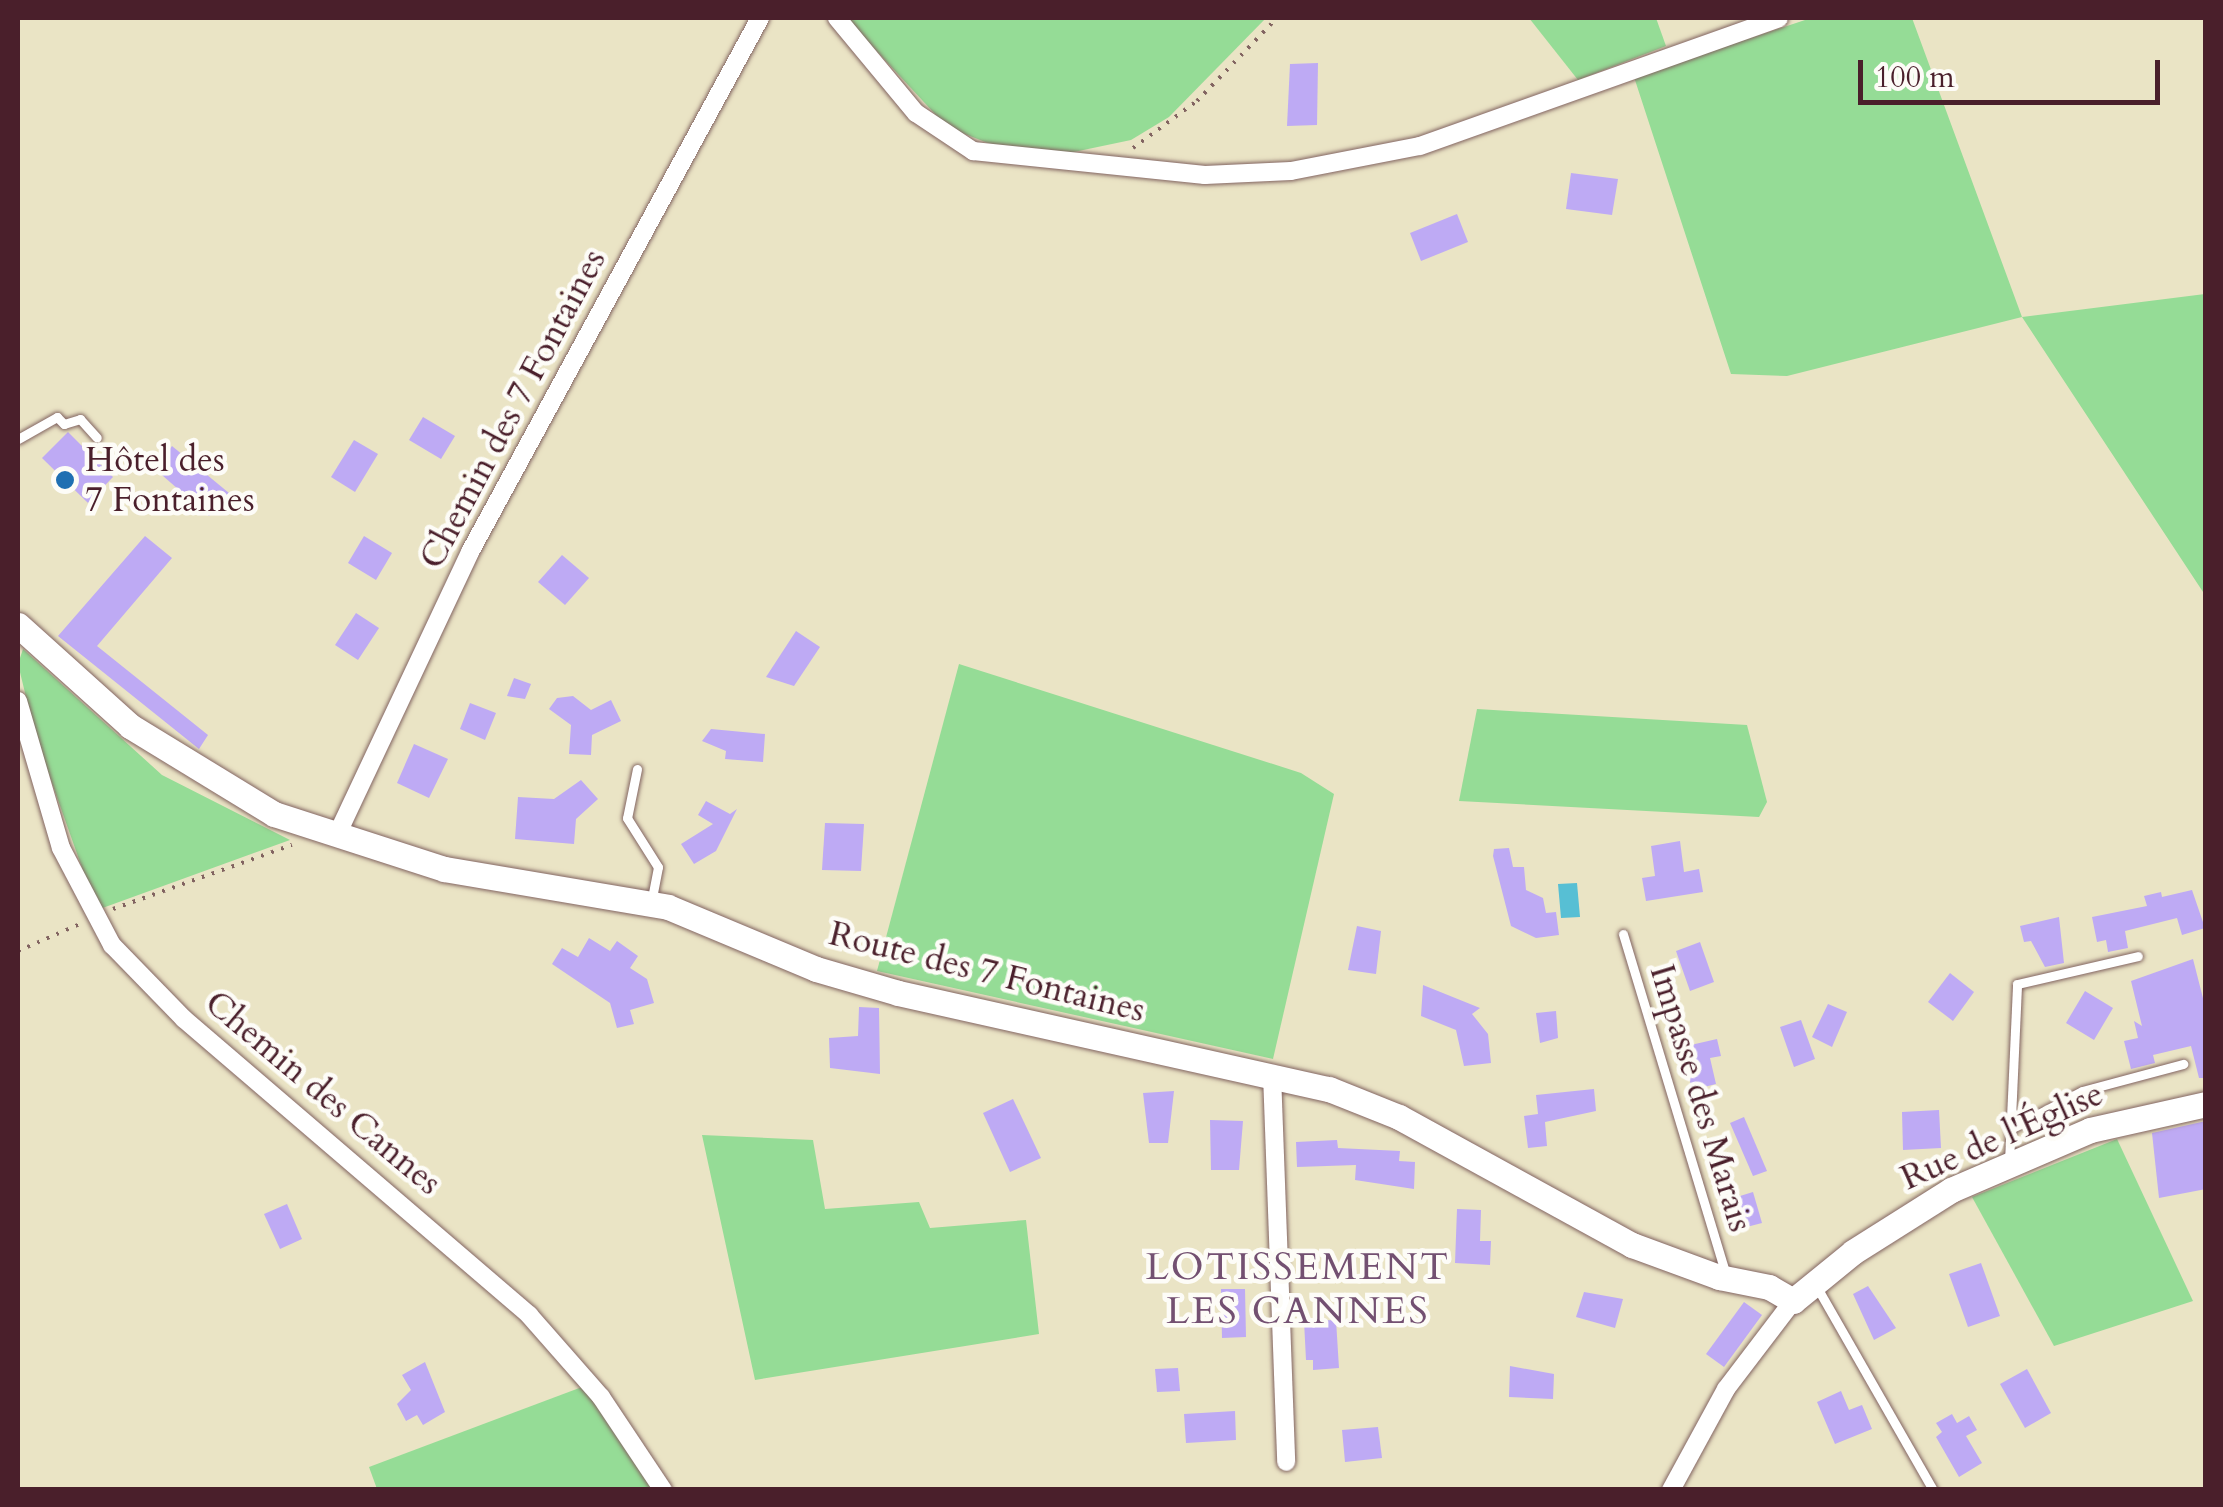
<!DOCTYPE html>
<html>
<head>
<meta charset="utf-8">
<style>
  body { margin:0 }
  #map { position:relative; width:2223px; height:1507px; overflow:hidden; background:#eae4c5; font-family:Cardo,serif }
  div>[style] { position:absolute }
  [style*='--x'] { left:calc(var(--x)*1px); top:calc(var(--y)*1px); width:calc(var(--w)*1px); rotate:calc(var(--a)*1deg) }
  .green>* { inset:0; background:#95dc96 }
  .water>* { inset:0; background:#57bfd4 }
  .building>* { inset:0; background:#beaaf4 }
  .path>* { height:4px; margin-top:-2px; transform-origin:0; background:repeating-linear-gradient(90deg,#826461 0 2.5px,transparent 0 10.5px) }
  .roads { filter:drop-shadow(0 0 2px #826461) drop-shadow(0 0 2px #826461) }
  .lane>* { height:9px; margin:-4.5px; padding:0 4.5px; transform-origin:4.5px; border-radius:4.5px; background:#fff }
  .street>* { height:18px; margin:-9px; padding:0 9px; transform-origin:9px; border-radius:9px; background:#fff }
  .secondary>* { height:25px; margin:-12.5px; padding:0 12.5px; transform-origin:12.5px; border-radius:12.5px; background:#fff }
  .dots>* { width:28px; height:28px; translate:-50% -50%; box-sizing:border-box; border:5px solid #fdfcf7; border-radius:50% }
  span { translate:-50% -50%; white-space:nowrap; text-align:center; line-height:1.15; -webkit-text-stroke:9px #fdfcf7; paint-order:stroke }
  .street-label { font-size:35px; color:#4a1f2b }
  .poi-label { font-size:35px; color:#4a1f2b }
  .left { translate:0 -50%; text-align:left }
  .neighbourhood-label { font-size:38px; color:#735071; letter-spacing:2.5px }
  .frame { position:absolute; inset:0; border:20px solid #4a1f2b; pointer-events:none }
  .scale { position:absolute; left:1858px; top:60px; width:302px; height:45px; box-sizing:border-box; border:5px solid #4a1f2b; border-top:0; padding-left:12px; font-size:30px; line-height:35px; white-space:nowrap; color:#4a1f2b; -webkit-text-stroke:8px #fdfcf7; paint-order:stroke }
</style>
</head>
<body>
<div id="map">
  <div class="green">
    <div style="clip-path:polygon(846px 18px,1266px 18px,1169px 117px,1131px 140px,1069px 153px,998px 147px,947px 127px)"></div>
    <div style="clip-path:polygon(1529px 18px,1656px 18px,1666px 46px,1578px 80px)"></div>
    <div style="clip-path:polygon(1811px 18px,1912px 18px,2022px 317px,2205px 294px,2205px 595px,2022px 317px,1787px 376px,1731px 374px,1634px 77px)"></div>
    <div style="clip-path:polygon(23px 649px,162px 775px,290px 840px,97px 910px,36px 738px,18px 664px)"></div>
    <div style="clip-path:polygon(959px 664px,1301px 773px,1334px 794px,1273px 1059px,877px 971px)"></div>
    <div style="clip-path:polygon(1477px 709px,1747px 725px,1767px 802px,1759px 817px,1459px 801px)"></div>
    <div style="clip-path:polygon(702px 1135px,813px 1140px,825px 1209px,919px 1202px,930px 1228px,1026px 1220px,1039px 1334px,755px 1380px)"></div>
    <div style="clip-path:polygon(2117px 1139px,2193px 1301px,2054px 1346px,1972px 1197px)"></div>
    <div style="clip-path:polygon(582px 1387px,623px 1436px,655px 1489px,377px 1489px,369px 1467px)"></div>
  </div>
  <div class="water">
    <div style="clip-path:polygon(1577px 883px,1580px 917px,1561px 918px,1558px 884px)"></div>
  </div>
  <div class="building">
    <div style="clip-path:polygon(1318px 63px,1317px 125px,1287px 126px,1290px 64px)"></div>
    <div style="clip-path:polygon(1571px 173px,1618px 179px,1612px 215px,1566px 209px)"></div>
    <div style="clip-path:polygon(1457px 214px,1468px 242px,1421px 261px,1410px 233px)"></div>
    <div style="clip-path:polygon(423px 417px,455px 436px,441px 459px,409px 440px)"></div>
    <div style="clip-path:polygon(68px 432px,113px 477px,88px 503px,42px 458px)"></div>
    <div style="clip-path:polygon(354px 440px,378px 454px,355px 492px,331px 477px)"></div>
    <div style="clip-path:polygon(172px 446px,229px 493px,209px 516px,155px 469px)"></div>
    <div style="clip-path:polygon(145px 536px,172px 558px,97px 646px,208px 735px,199px 749px,58px 636px)"></div>
    <div style="clip-path:polygon(364px 536px,392px 553px,376px 580px,348px 563px)"></div>
    <div style="clip-path:polygon(562px 555px,589px 578px,565px 605px,538px 582px)"></div>
    <div style="clip-path:polygon(356px 613px,379px 628px,358px 660px,335px 645px)"></div>
    <div style="clip-path:polygon(796px 631px,820px 647px,794px 686px,766px 677px)"></div>
    <div style="clip-path:polygon(514px 678px,531px 684px,525px 699px,507px 696px)"></div>
    <div style="clip-path:polygon(573px 696px,591px 710px,611px 700px,621px 721px,592px 735px,591px 755px,569px 754px,571px 725px,549px 709px,557px 698px)"></div>
    <div style="clip-path:polygon(470px 703px,496px 713px,485px 740px,460px 729px)"></div>
    <div style="clip-path:polygon(711px 729px,765px 734px,763px 762px,725px 759px,726px 751px,702px 741px)"></div>
    <div style="clip-path:polygon(414px 744px,448px 759px,429px 798px,397px 783px)"></div>
    <div style="clip-path:polygon(581px 780px,598px 799px,576px 819px,574px 844px,515px 839px,518px 797px,554px 799px)"></div>
    <div style="clip-path:polygon(706px 801px,730px 814px,737px 809px,716px 851px,694px 864px,681px 844px,713px 824px,698px 815px)"></div>
    <div style="clip-path:polygon(825px 823px,864px 824px,861px 871px,822px 870px)"></div>
    <div style="clip-path:polygon(1680px 841px,1684px 872px,1699px 869px,1703px 892px,1646px 901px,1642px 878px,1655px 876px,1651px 846px)"></div>
    <div style="clip-path:polygon(1509px 848px,1513px 867px,1524px 867px,1526px 890px,1543px 898px,1546px 913px,1556px 912px,1559px 935px,1536px 938px,1511px 926px,1493px 856px,1494px 849px)"></div>
    <div style="clip-path:polygon(2192px 890px,2205px 928px,2182px 935px,2177px 918px,2125px 931px,2128px 948px,2108px 952px,2106px 940px,2097px 942px,2092px 917px,2147px 906px,2144px 896px,2161px 892px,2162px 897px)"></div>
    <div style="clip-path:polygon(2059px 917px,2064px 963px,2045px 967px,2031px 941px,2024px 942px,2020px 926px)"></div>
    <div style="clip-path:polygon(1357px 926px,1381px 931px,1376px 974px,1348px 970px)"></div>
    <div style="clip-path:polygon(589px 938px,610px 951px,617px 941px,638px 956px,630px 968px,647px 979px,654px 1003px,630px 1010px,634px 1024px,617px 1028px,610px 1003px,552px 964px,562px 948px,578px 957px)"></div>
    <div style="clip-path:polygon(1700px 942px,1714px 982px,1690px 991px,1676px 951px)"></div>
    <div style="clip-path:polygon(2193px 959px,2206px 1010px,2206px 1078px,2199px 1078px,2191px 1046px,2153px 1055px,2155px 1063px,2131px 1069px,2124px 1041px,2138px 1038px,2134px 1021px,2142px 1026px,2131px 981px)"></div>
    <div style="clip-path:polygon(1950px 973px,1974px 992px,1953px 1021px,1928px 1002px)"></div>
    <div style="clip-path:polygon(1423px 985px,1480px 1008px,1472px 1014px,1488px 1034px,1491px 1063px,1464px 1066px,1456px 1030px,1421px 1016px)"></div>
    <div style="clip-path:polygon(2085px 991px,2113px 1008px,2094px 1040px,2066px 1023px)"></div>
    <div style="clip-path:polygon(1828px 1004px,1847px 1012px,1832px 1047px,1812px 1037px)"></div>
    <div style="clip-path:polygon(859px 1007px,879px 1008px,880px 1074px,830px 1068px,829px 1038px,858px 1036px)"></div>
    <div style="clip-path:polygon(1556px 1011px,1558px 1038px,1540px 1043px,1536px 1013px)"></div>
    <div style="clip-path:polygon(1801px 1020px,1815px 1059px,1794px 1067px,1780px 1027px)"></div>
    <div style="clip-path:polygon(1717px 1039px,1721px 1056px,1710px 1058px,1716px 1084px,1692px 1090px,1682px 1047px)"></div>
    <div style="clip-path:polygon(1594px 1089px,1596px 1111px,1545px 1122px,1547px 1146px,1528px 1148px,1524px 1116px,1538px 1114px,1536px 1095px)"></div>
    <div style="clip-path:polygon(1174px 1091px,1168px 1143px,1149px 1143px,1143px 1093px)"></div>
    <div style="clip-path:polygon(1013px 1099px,1041px 1158px,1010px 1172px,983px 1113px)"></div>
    <div style="clip-path:polygon(1939px 1110px,1941px 1148px,1903px 1150px,1902px 1112px)"></div>
    <div style="clip-path:polygon(1744px 1117px,1767px 1171px,1753px 1176px,1730px 1123px)"></div>
    <div style="clip-path:polygon(1210px 1120px,1243px 1121px,1239px 1170px,1211px 1170px)"></div>
    <div style="clip-path:polygon(2206px 1121px,2206px 1189px,2159px 1198px,2152px 1133px)"></div>
    <div style="clip-path:polygon(1337px 1140px,1338px 1148px,1400px 1151px,1399px 1161px,1415px 1162px,1414px 1189px,1355px 1180px,1356px 1165px,1297px 1167px,1296px 1142px)"></div>
    <div style="clip-path:polygon(1753px 1192px,1762px 1223px,1735px 1230px,1727px 1200px)"></div>
    <div style="clip-path:polygon(287px 1204px,302px 1239px,280px 1249px,264px 1214px)"></div>
    <div style="clip-path:polygon(1457px 1209px,1481px 1210px,1480px 1241px,1491px 1241px,1490px 1265px,1455px 1263px)"></div>
    <div style="clip-path:polygon(1981px 1263px,2000px 1316px,1968px 1327px,1949px 1274px)"></div>
    <div style="clip-path:polygon(1868px 1286px,1896px 1328px,1874px 1340px,1853px 1294px)"></div>
    <div style="clip-path:polygon(1221px 1289px,1245px 1289px,1246px 1337px,1222px 1338px)"></div>
    <div style="clip-path:polygon(1584px 1292px,1623px 1299px,1615px 1328px,1576px 1317px)"></div>
    <div style="clip-path:polygon(1744px 1302px,1762px 1315px,1724px 1367px,1706px 1354px)"></div>
    <div style="clip-path:polygon(1336px 1320px,1339px 1368px,1313px 1370px,1313px 1360px,1306px 1360px,1304px 1321px)"></div>
    <div style="clip-path:polygon(425px 1362px,445px 1412px,423px 1425px,417px 1415px,406px 1421px,397px 1404px,411px 1390px,402px 1375px)"></div>
    <div style="clip-path:polygon(1510px 1366px,1554px 1374px,1553px 1399px,1509px 1397px)"></div>
    <div style="clip-path:polygon(1178px 1368px,1180px 1391px,1157px 1392px,1155px 1369px)"></div>
    <div style="clip-path:polygon(2027px 1369px,2051px 1413px,2025px 1428px,2000px 1384px)"></div>
    <div style="clip-path:polygon(1841px 1391px,1849px 1410px,1862px 1405px,1872px 1429px,1835px 1444px,1817px 1402px)"></div>
    <div style="clip-path:polygon(1235px 1411px,1236px 1440px,1186px 1443px,1184px 1414px)"></div>
    <div style="clip-path:polygon(1952px 1414px,1957px 1423px,1969px 1416px,1977px 1430px,1966px 1436px,1982px 1463px,1959px 1477px,1936px 1437px,1942px 1432px,1936px 1423px)"></div>
    <div style="clip-path:polygon(1378px 1427px,1382px 1458px,1345px 1462px,1342px 1430px)"></div>
  </div>
  <div class="path">
    <div style="--x:1133;--y:148;--w:79;--a:-36.3"></div>
    <div style="--x:1197;--y:101;--w:115;--a:-46.1"></div>
    <div style="--x:113;--y:909;--w:190;--a:-19.7"></div>
    <div style="--x:18;--y:951;--w:70;--a:-23.6"></div>
  </div>
  <div class="roads">
    <div class="lane">
      <div style="--x:18;--y:439;--w:45;--a:-29.4"></div>
      <div style="--x:57;--y:417;--w:10;--a:45"></div>
      <div style="--x:64;--y:424;--w:17;--a:-17"></div>
      <div style="--x:80;--y:419;--w:25;--a:48"></div>
      <div style="--x:637;--y:769;--w:50;--a:101.5"></div>
      <div style="--x:627;--y:818;--w:58;--a:57.7"></div>
      <div style="--x:658;--y:867;--w:37;--a:101"></div>
      <div style="--x:1623;--y:934;--w:357;--a:73.2"></div>
      <div style="--x:2010;--y:1129;--w:81;--a:-27.8"></div>
      <div style="--x:2082;--y:1091;--w:105;--a:-15"></div>
      <div style="--x:2009;--y:1162;--w:178;--a:-87.4"></div>
      <div style="--x:2017;--y:984;--w:124;--a:-13"></div>
      <div style="--x:1815;--y:1284;--w:237;--a:60.2"></div>
    </div>
    <div class="street">
      <div style="--x:837;--y:18;--w:124;--a:50.3"></div>
      <div style="--x:916;--y:113;--w:69;--a:33.7"></div>
      <div style="--x:973;--y:151;--w:233;--a:5.9"></div>
      <div style="--x:1205;--y:175;--w:86;--a:-2.7"></div>
      <div style="--x:1291;--y:171;--w:131;--a:-11"></div>
      <div style="--x:1420;--y:146;--w:381;--a:-19.6"></div>
      <div style="--x:18;--y:701;--w:153;--a:73.7"></div>
      <div style="--x:61;--y:848;--w:110;--a:62.3"></div>
      <div style="--x:112;--y:945;--w:103;--a:45.8"></div>
      <div style="--x:184;--y:1019;--w:455;--a:40.6"></div>
      <div style="--x:529;--y:1315;--w:109;--a:48.7"></div>
      <div style="--x:601;--y:1397;--w:112;--a:56.3"></div>
      <div style="--x:336;--y:837;--w:315;--a:-64.8"></div>
      <div style="--x:470;--y:552;--w:608;--a:-61.49"></div>
      <div style="--x:1272;--y:1074;--w:388;--a:87.9"></div>
      <div style="--x:1671;--y:1490;--w:115;--a:-61.4"></div>
      <div style="--x:1726;--y:1389;--w:111;--a:-52.7"></div>
    </div>
    <div class="secondary">
      <div style="--x:18;--y:625;--w:151;--a:42"></div>
      <div style="--x:130;--y:726;--w:169;--a:31.4"></div>
      <div style="--x:274;--y:814;--w:179;--a:17.9"></div>
      <div style="--x:444;--y:869;--w:227;--a:9.6"></div>
      <div style="--x:668;--y:907;--w:160;--a:22.7"></div>
      <div style="--x:816;--y:969;--w:85;--a:16.3"></div>
      <div style="--x:898;--y:993;--w:442;--a:12.6"></div>
      <div style="--x:1329;--y:1089;--w:75;--a:21.8"></div>
      <div style="--x:1399;--y:1117;--w:266;--a:28.8"></div>
      <div style="--x:1632;--y:1245;--w:93;--a:20.2"></div>
      <div style="--x:1719;--y:1277;--w:51;--a:11.3"></div>
      <div style="--x:1769;--y:1287;--w:28;--a:30"></div>
      <div style="--x:1793;--y:1301;--w:77;--a:-39.2"></div>
      <div style="--x:1853;--y:1252;--w:116;--a:-32.3"></div>
      <div style="--x:1951;--y:1190;--w:151;--a:-23.3"></div>
      <div style="--x:2090;--y:1130;--w:119;--a:-12.6"></div>
    </div>
  </div>
  <div class="dots">
    <div style="left:65px;top:480px;background:#1f6fb2"></div>
  </div>
  <div class="street-label">
    <span style="left:513px;top:409px;rotate:-62deg">Chemin des 7 Fontaines</span>
    <span style="left:987px;top:972px;rotate:14deg">Route des 7 Fontaines</span>
    <span style="left:323px;top:1093px;rotate:40deg">Chemin des Cannes</span>
    <span style="left:1701px;top:1098px;rotate:73deg">Impasse des Marais</span>
    <span style="left:2002px;top:1136px;rotate:-24deg">Rue de l'Église</span>
  </div>
  <div class="poi-label">
    <span class="left" style="left:85px;top:480px">Hôtel des<br>7 Fontaines</span>
  </div>
  <div class="neighbourhood-label">
    <span style="left:1298px;top:1290px">LOTISSEMENT<br>LES CANNES</span>
  </div>
  <div class="frame"></div>
  <div class="scale">100 m</div>
</div>
</body>
</html>
